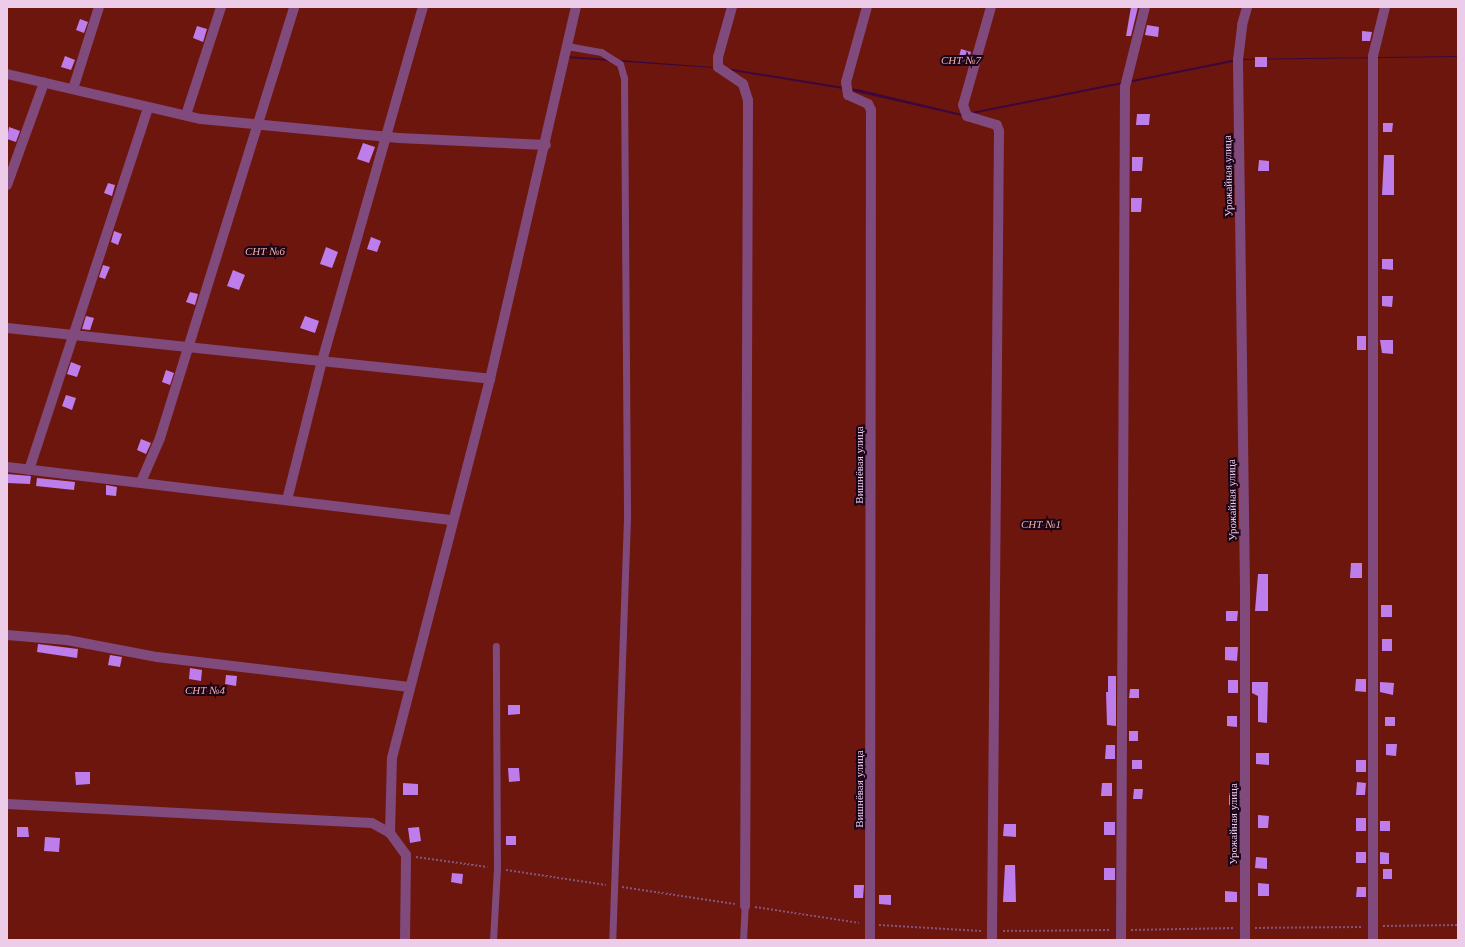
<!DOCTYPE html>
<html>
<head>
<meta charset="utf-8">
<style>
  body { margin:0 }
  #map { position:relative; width:1465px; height:947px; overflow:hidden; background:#3e073c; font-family:Georgia,serif }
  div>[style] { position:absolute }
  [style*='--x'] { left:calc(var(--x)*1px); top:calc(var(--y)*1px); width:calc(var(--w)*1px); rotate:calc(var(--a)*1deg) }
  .green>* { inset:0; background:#6d160e }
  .building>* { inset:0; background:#bd7deb }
  .path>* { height:2px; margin-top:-1px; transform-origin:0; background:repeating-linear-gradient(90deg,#82547f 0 2px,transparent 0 4px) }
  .service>* { height:7px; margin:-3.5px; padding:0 3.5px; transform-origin:3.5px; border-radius:3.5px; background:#804a7c }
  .minor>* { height:10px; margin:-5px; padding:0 5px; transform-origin:5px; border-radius:5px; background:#804a7c }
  span { translate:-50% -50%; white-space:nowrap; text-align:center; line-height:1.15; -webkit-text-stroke:4px #190418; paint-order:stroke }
  .park-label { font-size:11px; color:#f2b1a6; font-style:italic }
  .street-label { font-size:11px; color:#edcce9 }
  .frame { position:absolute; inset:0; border:8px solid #edcce9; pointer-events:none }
</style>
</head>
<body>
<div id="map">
  <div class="green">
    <div style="clip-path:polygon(7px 7px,575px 7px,567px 58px,714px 68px,843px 89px,962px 116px,1243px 60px,1458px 57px,1458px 940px,7px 940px)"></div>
    <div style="clip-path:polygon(577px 7px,1458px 7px,1458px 56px,1237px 59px,962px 114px,862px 90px,726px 68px,567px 56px)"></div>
  </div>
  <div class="building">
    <div style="clip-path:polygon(1131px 7px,1138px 7px,1131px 36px,1126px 36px)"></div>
    <div style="clip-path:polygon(80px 19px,88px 22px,84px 33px,76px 30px)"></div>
    <div style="clip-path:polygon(1147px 25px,1159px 27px,1158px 37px,1145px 35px)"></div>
    <div style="clip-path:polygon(197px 26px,207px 29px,203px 42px,193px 38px)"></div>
    <div style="clip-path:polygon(1362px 31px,1372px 32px,1370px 41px,1362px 41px)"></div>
    <div style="clip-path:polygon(961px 49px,971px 52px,968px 62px,958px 60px)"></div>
    <div style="clip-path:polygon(65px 56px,75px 60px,71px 70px,61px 67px)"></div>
    <div style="clip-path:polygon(1255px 57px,1267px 57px,1267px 67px,1255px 67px)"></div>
    <div style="clip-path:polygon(1137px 114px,1150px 114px,1149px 125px,1136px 125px)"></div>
    <div style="clip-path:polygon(1383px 123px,1393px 123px,1392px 132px,1383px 132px)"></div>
    <div style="clip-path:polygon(9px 127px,20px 131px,16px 142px,7px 139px)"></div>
    <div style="clip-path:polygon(363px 143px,375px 147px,369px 163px,357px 159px)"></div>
    <div style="clip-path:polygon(1384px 155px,1394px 155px,1394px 195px,1382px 195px)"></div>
    <div style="clip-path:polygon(1132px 157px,1143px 157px,1142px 171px,1132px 171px)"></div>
    <div style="clip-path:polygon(1259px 160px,1269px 161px,1269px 171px,1258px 171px)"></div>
    <div style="clip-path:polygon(1225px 161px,1233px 162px,1233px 173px,1225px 173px)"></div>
    <div style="clip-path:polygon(108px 183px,115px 185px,112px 196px,104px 193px)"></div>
    <div style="clip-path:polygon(1131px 198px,1142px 198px,1141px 212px,1131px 212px)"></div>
    <div style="clip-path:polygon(114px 231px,122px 234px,118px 245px,111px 242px)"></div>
    <div style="clip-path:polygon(371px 237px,381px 241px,377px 252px,367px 249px)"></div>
    <div style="clip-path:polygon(326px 247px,338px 252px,332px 268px,320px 264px)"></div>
    <div style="clip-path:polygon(1382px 259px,1393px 259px,1393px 270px,1382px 269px)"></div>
    <div style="clip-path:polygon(103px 265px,110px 267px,105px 279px,99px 277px)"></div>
    <div style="clip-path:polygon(233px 270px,245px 275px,239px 290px,227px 286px)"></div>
    <div style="clip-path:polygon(190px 292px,198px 294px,195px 305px,186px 302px)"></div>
    <div style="clip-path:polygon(1382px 296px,1393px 296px,1392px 307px,1382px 306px)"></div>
    <div style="clip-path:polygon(86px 316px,94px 318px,90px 330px,82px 329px)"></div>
    <div style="clip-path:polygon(305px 316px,319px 321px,315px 333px,300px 328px)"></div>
    <div style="clip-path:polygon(1357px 336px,1366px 336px,1366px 350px,1357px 350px)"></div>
    <div style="clip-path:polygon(1380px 340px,1393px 340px,1393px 354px,1382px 353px)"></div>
    <div style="clip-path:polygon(71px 362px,81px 366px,77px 377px,67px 374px)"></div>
    <div style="clip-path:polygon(166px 370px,174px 373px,170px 385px,162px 382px)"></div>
    <div style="clip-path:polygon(66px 395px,76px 398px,72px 410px,62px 406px)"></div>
    <div style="clip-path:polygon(141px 439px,151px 443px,146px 454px,137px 450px)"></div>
    <div style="clip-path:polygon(7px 474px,31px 476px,30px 484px,7px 483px)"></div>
    <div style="clip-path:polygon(37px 478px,75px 482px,74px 490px,36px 486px)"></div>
    <div style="clip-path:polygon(106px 485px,117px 487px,116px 496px,106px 495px)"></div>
    <div style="clip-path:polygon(1351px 563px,1362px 563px,1362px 578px,1350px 578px)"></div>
    <div style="clip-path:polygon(1258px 574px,1268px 574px,1268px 611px,1255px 611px)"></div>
    <div style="clip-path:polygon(1381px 605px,1392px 605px,1392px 617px,1381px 617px)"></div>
    <div style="clip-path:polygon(1226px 611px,1238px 611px,1237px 621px,1226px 621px)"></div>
    <div style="clip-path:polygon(1382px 639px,1392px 639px,1392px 651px,1382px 651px)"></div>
    <div style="clip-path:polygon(38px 644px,78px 649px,77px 658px,37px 652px)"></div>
    <div style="clip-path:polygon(1225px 647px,1238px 647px,1237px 661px,1225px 660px)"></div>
    <div style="clip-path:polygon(110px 655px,122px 657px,120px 667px,108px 665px)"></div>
    <div style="clip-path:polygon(190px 668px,202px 670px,201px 681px,189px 679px)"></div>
    <div style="clip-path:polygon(226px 675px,237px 676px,236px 686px,225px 684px)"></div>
    <div style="clip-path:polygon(1108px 676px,1116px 676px,1116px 726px,1107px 725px,1106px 692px,1108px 692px)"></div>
    <div style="clip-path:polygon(1356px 679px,1366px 679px,1366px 692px,1355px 691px)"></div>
    <div style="clip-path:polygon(1228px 680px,1238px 680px,1238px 693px,1228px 693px)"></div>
    <div style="clip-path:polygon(1252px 682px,1268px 682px,1267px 723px,1258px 722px,1258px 696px,1252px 693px)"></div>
    <div style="clip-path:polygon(1380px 682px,1394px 683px,1393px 695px,1380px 692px)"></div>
    <div style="clip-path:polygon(1130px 689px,1139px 689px,1139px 698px,1129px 698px)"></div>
    <div style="clip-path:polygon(508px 705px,520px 705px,520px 714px,508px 715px)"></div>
    <div style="clip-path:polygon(1227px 716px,1237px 716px,1237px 727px,1227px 726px)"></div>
    <div style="clip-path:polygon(1385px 717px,1395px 717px,1395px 726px,1385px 726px)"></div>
    <div style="clip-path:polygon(1129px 731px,1138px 731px,1138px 741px,1129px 741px)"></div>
    <div style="clip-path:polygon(1386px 744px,1397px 744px,1396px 756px,1386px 755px)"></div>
    <div style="clip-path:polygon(1106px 745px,1115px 745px,1115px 759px,1105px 759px)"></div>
    <div style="clip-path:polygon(1256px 753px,1269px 753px,1269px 765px,1256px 764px)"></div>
    <div style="clip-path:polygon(1132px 760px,1142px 760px,1142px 769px,1132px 769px)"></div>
    <div style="clip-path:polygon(1356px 760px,1366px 760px,1366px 772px,1356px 772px)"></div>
    <div style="clip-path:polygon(508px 768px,519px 768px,520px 781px,509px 782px)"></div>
    <div style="clip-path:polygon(75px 772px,90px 772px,90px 784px,76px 785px)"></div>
    <div style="clip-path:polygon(1357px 782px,1366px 783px,1365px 795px,1356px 795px)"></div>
    <div style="clip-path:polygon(403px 783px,418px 784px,418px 795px,403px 795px)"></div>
    <div style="clip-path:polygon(1102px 783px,1112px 783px,1112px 796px,1101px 796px)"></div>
    <div style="clip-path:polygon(1134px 789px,1143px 789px,1142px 799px,1133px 799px)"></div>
    <div style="clip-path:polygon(1229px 793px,1238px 793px,1238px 805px,1229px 805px)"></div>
    <div style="clip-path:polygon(1258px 815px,1269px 816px,1268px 828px,1258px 828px)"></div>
    <div style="clip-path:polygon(1356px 818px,1366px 818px,1366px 831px,1356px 831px)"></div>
    <div style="clip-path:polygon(1380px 821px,1390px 821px,1390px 831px,1380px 831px)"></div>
    <div style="clip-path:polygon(1104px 822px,1115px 822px,1115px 835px,1104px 835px)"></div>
    <div style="clip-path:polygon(1004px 824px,1016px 824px,1016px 837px,1003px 836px)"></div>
    <div style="clip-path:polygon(17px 827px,28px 827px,29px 837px,17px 837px)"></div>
    <div style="clip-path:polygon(419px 827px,421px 841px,410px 843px,408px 828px)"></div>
    <div style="clip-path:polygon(506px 836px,516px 836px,516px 845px,506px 845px)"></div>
    <div style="clip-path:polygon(45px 837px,60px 838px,59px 852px,44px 851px)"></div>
    <div style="clip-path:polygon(1356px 852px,1366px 852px,1366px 863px,1356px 863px)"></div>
    <div style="clip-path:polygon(1380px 852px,1389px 853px,1389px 864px,1380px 864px)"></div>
    <div style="clip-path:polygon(1256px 857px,1267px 858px,1267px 869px,1255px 868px)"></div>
    <div style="clip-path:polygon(1005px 865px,1015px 865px,1016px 902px,1003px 902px)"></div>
    <div style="clip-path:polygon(1104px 868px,1115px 868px,1115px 880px,1104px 880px)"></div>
    <div style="clip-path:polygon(1383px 869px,1392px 869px,1392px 879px,1383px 879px)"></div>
    <div style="clip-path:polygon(452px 873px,463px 874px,462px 884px,451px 882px)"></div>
    <div style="clip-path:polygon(1258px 883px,1269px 884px,1269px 896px,1258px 896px)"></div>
    <div style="clip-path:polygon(854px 885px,864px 885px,863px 898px,854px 898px)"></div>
    <div style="clip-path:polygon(1357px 887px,1366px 887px,1366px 897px,1356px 897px)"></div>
    <div style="clip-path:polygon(1225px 891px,1237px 892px,1237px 902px,1225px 902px)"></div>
    <div style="clip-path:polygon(879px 895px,891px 895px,891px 905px,879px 904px)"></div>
  </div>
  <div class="path">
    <div style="--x:416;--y:857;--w:72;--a:8"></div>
    <div style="--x:506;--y:870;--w:101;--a:8.5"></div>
    <div style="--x:622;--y:887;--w:114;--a:8.6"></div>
    <div style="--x:755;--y:907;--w:105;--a:8.7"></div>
    <div style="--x:879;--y:925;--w:102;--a:3.4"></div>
    <div style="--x:1383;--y:926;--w:75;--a:-0.8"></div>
    <div style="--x:1255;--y:928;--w:108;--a:-0.5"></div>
    <div style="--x:1131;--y:930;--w:104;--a:-1.1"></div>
    <div style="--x:1003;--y:931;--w:108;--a:-0.5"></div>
  </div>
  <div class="service">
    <div style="--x:567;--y:46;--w:35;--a:10"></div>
    <div style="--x:601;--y:52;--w:22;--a:32"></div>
    <div style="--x:620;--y:64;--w:15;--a:74"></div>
    <div style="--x:624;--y:78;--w:440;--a:89.6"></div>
    <div style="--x:627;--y:518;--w:422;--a:92"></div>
    <div style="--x:493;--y:940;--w:71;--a:-86.8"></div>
    <div style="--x:497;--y:869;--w:223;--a:-90.3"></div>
    <div style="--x:743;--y:940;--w:34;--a:-87"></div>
  </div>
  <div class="minor">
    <div style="--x:732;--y:7;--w:52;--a:105.6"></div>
    <div style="--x:718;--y:57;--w:10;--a:90"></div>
    <div style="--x:718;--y:67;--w:30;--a:34"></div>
    <div style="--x:743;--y:84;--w:17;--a:73"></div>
    <div style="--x:748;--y:100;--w:806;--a:90.21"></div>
    <div style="--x:867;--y:7;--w:78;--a:105.6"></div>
    <div style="--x:846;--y:82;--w:13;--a:81"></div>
    <div style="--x:848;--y:95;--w:22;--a:24"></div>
    <div style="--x:868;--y:104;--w:7;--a:63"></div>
    <div style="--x:871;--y:110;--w:830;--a:90.07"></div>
    <div style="--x:991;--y:7;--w:102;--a:105.9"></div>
    <div style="--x:963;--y:105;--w:12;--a:70"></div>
    <div style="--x:967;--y:116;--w:31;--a:17"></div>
    <div style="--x:997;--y:125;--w:6;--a:72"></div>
    <div style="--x:999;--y:131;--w:809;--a:90.5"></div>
    <div style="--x:7;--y:74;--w:199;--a:13.1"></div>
    <div style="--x:201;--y:119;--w:199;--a:5.5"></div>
    <div style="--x:399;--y:138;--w:147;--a:2.7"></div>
    <div style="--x:73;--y:89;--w:86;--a:-72.4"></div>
    <div style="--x:186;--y:115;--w:114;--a:-72"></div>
    <div style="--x:7;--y:185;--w:109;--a:-70.1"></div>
    <div style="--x:7;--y:328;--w:486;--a:6"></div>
    <div style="--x:7;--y:467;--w:449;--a:6.8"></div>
    <div style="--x:29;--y:470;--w:382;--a:-71.8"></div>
    <div style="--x:141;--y:482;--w:48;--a:-66.6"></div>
    <div style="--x:160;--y:438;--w:451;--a:-72.7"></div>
    <div style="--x:287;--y:500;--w:143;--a:-75.9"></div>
    <div style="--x:322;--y:361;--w:368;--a:-74.1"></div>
    <div style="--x:7;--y:635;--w:60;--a:4.8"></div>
    <div style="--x:67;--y:640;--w:92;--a:10.7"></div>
    <div style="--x:157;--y:657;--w:254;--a:6.8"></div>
    <div style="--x:7;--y:804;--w:365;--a:3"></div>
    <div style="--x:372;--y:823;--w:21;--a:29"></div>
    <div style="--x:405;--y:940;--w:85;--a:-89.3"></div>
    <div style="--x:406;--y:855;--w:27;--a:-126"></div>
    <div style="--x:390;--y:833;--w:75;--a:-88.5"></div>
    <div style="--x:392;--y:758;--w:391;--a:-75.5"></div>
    <div style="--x:490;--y:379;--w:382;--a:-77"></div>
    <div style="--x:1121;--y:940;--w:853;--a:-89.73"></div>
    <div style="--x:1125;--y:87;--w:82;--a:-76"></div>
    <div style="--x:1245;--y:940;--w:352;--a:-90"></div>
    <div style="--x:1245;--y:588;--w:528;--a:-90.76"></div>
    <div style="--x:1238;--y:60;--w:35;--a:-83"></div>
    <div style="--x:1242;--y:25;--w:19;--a:-74"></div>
    <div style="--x:1373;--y:940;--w:884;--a:-90"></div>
    <div style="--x:1373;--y:56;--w:50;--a:-76.2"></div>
  </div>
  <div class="park-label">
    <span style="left:961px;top:60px">СНТ №7</span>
    <span style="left:265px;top:251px">СНТ №6</span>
    <span style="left:1041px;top:524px">СНТ №1</span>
    <span style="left:205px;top:690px">СНТ №4</span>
  </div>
  <div class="street-label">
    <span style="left:1228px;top:176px;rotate:-91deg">Урожайная улица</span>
    <span style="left:859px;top:465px;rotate:-90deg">Вишнёвая улица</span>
    <span style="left:1232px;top:500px;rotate:-91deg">Урожайная улица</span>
    <span style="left:859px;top:789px;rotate:-90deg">Вишнёвая улица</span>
    <span style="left:1233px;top:824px;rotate:-90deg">Урожайная улица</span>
  </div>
  <div class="frame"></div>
</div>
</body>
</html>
